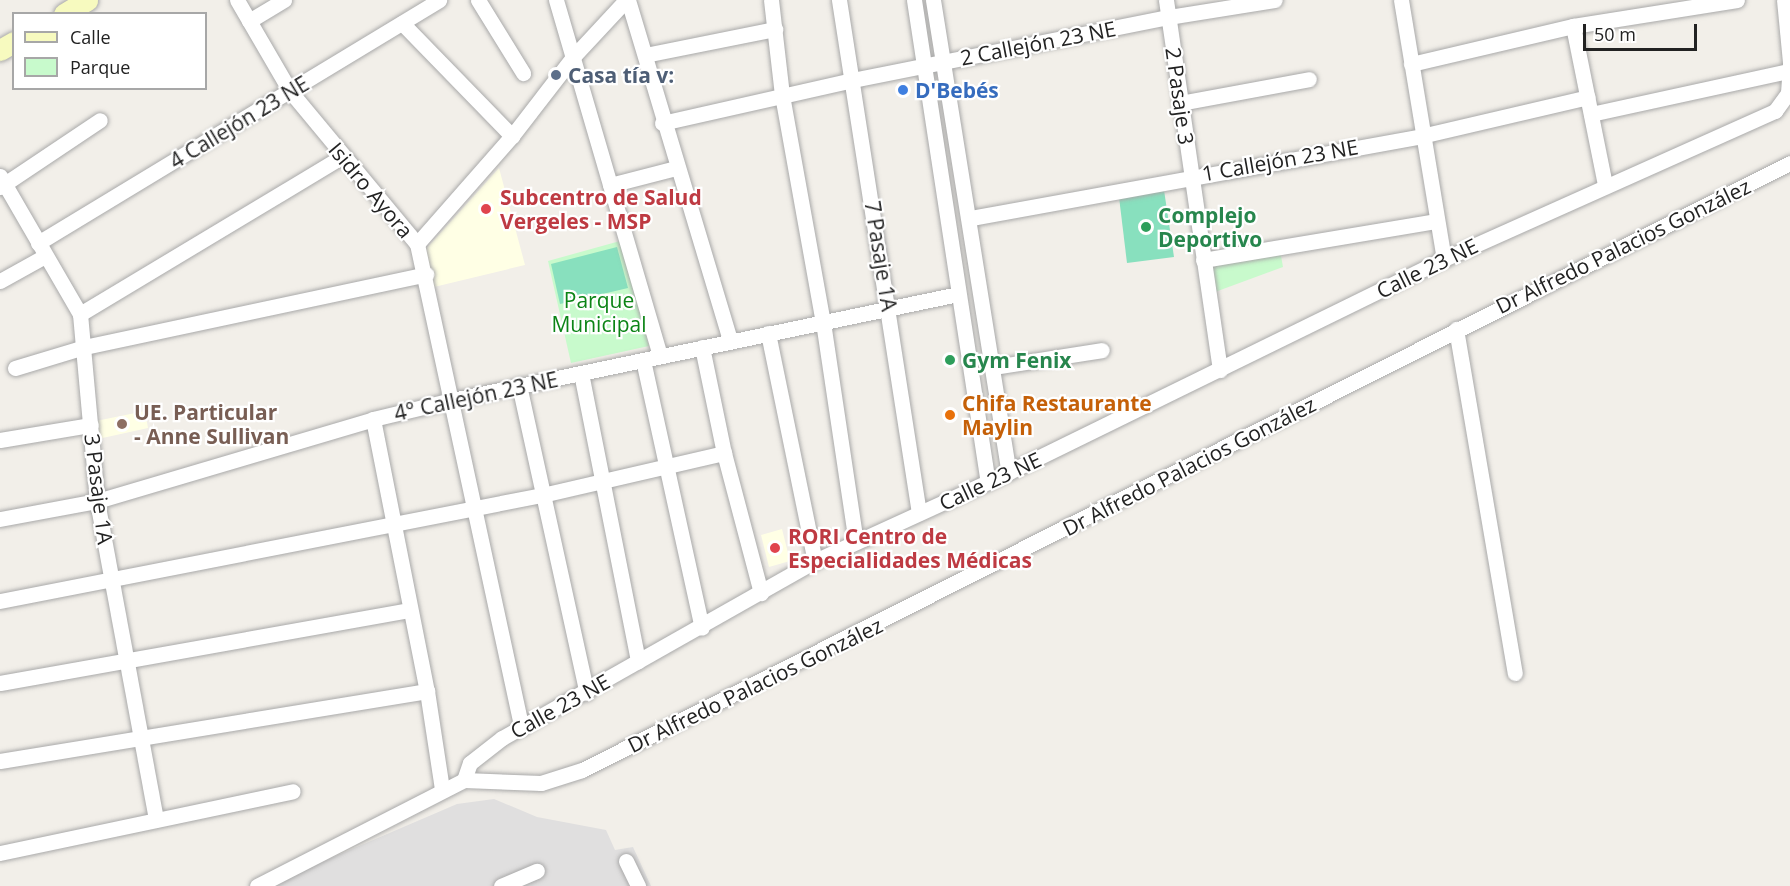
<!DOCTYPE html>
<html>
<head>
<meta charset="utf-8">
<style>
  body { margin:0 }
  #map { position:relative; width:1790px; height:886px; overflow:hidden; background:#f2efe9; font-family:"Open Sans",sans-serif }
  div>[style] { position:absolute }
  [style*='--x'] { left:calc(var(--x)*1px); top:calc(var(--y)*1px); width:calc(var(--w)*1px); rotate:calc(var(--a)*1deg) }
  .residential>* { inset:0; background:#e0dfdf }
  .education>* { inset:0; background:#ffffe5 }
  .park>* { inset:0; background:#c8facc }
  .pitch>* { inset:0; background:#88e0be }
  .roads { filter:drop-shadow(0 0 2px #a9a9a9) drop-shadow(0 0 2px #a9a9a9) }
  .street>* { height:15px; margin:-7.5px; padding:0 7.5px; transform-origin:7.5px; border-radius:7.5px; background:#fff }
  .secondary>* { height:21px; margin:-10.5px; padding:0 10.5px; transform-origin:10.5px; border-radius:10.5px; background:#f7fabf }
  .dots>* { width:16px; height:16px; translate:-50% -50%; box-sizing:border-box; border:3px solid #fff; border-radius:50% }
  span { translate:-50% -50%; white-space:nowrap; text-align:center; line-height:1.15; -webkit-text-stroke:4.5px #fff; paint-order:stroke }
  .street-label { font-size:21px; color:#222 }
  .service-label { font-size:21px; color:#4e5e75; font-weight:700 }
  .left { translate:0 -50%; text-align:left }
  .shop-label { font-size:21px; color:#366cbe; font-weight:700 }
  .health-label { font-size:21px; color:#be3a42; font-weight:700 }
  .leisure-label { font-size:21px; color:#27864d; font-weight:700 }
  .park-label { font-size:21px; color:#0c8416 }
  .food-label { font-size:21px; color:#c56008; font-weight:700 }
  .education-label { font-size:21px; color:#785e54; font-weight:700 }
  .legend { position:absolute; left:12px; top:12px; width:195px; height:78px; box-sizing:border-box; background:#fff; border:2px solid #a7a7a7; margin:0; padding:8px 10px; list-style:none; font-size:18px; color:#222 }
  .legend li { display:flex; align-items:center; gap:12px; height:30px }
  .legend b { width:30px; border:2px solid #a7a7a7 }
  .scale { position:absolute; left:1583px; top:24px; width:114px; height:27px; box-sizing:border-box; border:3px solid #222; border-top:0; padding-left:8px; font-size:18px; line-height:21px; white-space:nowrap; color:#222; -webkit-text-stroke:4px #fff; paint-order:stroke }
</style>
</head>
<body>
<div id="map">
  <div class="residential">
    <div style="clip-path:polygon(494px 799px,537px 817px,606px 830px,615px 850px,633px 847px,651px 886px,266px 886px,457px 804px)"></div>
  </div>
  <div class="education">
    <div style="clip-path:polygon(499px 168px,525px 265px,434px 287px,425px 250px)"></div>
    <div style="clip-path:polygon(145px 411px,148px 428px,98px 439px,96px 421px)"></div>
    <div style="clip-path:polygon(782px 529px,790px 561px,769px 567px,761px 535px)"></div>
  </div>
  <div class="park">
    <div style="clip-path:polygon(620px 241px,649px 346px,571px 363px,548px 261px)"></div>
    <div style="clip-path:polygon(1280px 250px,1283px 267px,1215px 292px,1209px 263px)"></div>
  </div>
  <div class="pitch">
    <div style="clip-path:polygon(1164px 190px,1174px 257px,1127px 263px,1119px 197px)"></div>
    <div style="clip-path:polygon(617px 247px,628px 288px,560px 304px,551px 264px)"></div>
  </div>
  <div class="roads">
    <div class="street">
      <div style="--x:237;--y:0;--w:105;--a:59.8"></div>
      <div style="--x:290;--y:91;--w:199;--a:50.3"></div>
      <div style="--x:417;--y:244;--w:495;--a:77.8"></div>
      <div style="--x:478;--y:0;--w:86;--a:58.3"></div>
      <div style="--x:556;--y:0;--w:371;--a:73.7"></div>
      <div style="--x:628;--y:0;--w:356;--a:73.3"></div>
      <div style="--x:771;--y:0;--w:96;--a:83.4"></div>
      <div style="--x:782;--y:95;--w:231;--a:79.8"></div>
      <div style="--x:823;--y:322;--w:222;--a:81.5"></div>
      <div style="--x:839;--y:0;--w:519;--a:81.14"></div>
      <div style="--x:914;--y:0;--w:488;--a:81.3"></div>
      <div style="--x:933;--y:0;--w:478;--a:80.9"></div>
      <div style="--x:1166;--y:0;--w:374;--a:81.7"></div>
      <div style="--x:1401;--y:0;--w:263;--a:80.6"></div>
      <div style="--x:249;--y:21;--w:41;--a:-31"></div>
      <div style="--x:402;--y:23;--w:158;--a:45.8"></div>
      <div style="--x:1573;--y:26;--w:162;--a:78.6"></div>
      <div style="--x:645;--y:55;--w:133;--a:-11.3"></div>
      <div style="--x:1411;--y:64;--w:166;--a:-13.2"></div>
      <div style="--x:1573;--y:26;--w:166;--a:-9"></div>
      <div style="--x:1180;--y:103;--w:131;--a:-10.5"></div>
      <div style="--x:1591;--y:114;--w:203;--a:-12.3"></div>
      <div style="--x:662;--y:123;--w:196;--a:-12.7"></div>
      <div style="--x:853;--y:80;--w:322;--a:-11.3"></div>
      <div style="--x:1169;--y:17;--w:107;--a:-9.1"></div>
      <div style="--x:0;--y:176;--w:160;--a:59.9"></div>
      <div style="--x:80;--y:314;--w:188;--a:84.8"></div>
      <div style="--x:97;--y:501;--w:324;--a:79.5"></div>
      <div style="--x:610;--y:185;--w:68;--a:-14.4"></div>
      <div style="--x:0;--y:187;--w:120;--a:-33.8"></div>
      <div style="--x:971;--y:218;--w:457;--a:-10.3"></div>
      <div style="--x:1421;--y:136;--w:171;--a:-13.1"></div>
      <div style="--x:38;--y:243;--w:469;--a:-31.2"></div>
      <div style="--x:417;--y:244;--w:144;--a:-48.7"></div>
      <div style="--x:512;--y:136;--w:100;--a:-52.3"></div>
      <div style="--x:573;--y:57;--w:78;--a:-47.1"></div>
      <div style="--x:1203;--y:260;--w:237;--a:-9.5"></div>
      <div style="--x:0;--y:281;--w:51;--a:-29.1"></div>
      <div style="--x:80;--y:314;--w:305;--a:-31"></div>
      <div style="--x:1456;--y:329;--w:349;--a:80.3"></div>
      <div style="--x:768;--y:333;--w:233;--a:78.4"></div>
      <div style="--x:702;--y:347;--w:108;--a:78.3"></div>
      <div style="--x:724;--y:453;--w:145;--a:75.2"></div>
      <div style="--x:643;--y:360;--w:274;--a:77.6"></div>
      <div style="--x:994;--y:367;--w:109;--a:-8.9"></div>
      <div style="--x:15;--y:368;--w:72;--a:-16.9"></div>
      <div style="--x:84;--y:347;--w:350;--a:-12"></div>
      <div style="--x:581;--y:373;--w:294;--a:78.8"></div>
      <div style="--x:519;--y:385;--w:315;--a:77.6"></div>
      <div style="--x:373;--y:419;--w:277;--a:78.8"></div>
      <div style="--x:427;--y:691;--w:99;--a:81.3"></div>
      <div style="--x:0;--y:440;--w:92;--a:-9.4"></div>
      <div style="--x:0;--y:519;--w:99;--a:-10.5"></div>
      <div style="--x:97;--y:501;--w:288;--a:-16.5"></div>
      <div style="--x:373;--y:419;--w:81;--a:-13.5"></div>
      <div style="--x:452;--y:400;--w:517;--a:-11.83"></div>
      <div style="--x:0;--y:601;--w:552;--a:-11.07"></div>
      <div style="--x:542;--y:495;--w:187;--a:-13"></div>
      <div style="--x:0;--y:683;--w:415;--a:-10.1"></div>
      <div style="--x:0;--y:761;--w:433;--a:-9.3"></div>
      <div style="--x:464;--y:780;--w:18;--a:-71"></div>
      <div style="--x:470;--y:763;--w:41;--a:-38"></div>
      <div style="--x:502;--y:738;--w:360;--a:-29.5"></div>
      <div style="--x:815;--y:561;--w:213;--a:-24.6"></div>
      <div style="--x:1009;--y:472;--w:484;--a:-26.1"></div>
      <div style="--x:1444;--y:259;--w:363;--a:-24.1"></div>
      <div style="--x:1775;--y:111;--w:22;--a:-54"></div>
      <div style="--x:1788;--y:93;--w:31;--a:-86"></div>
      <div style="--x:1790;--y:62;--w:62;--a:-95.5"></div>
      <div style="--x:0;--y:853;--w:299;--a:-11.9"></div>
      <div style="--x:626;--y:861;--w:28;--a:64"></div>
      <div style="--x:257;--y:886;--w:233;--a:-27.1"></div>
      <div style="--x:464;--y:780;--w:77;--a:2.2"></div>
      <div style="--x:541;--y:783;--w:43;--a:-17.6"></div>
      <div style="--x:582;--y:770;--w:1352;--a:-26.68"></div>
      <div style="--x:501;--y:886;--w:39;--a:-23"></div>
    </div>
    <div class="secondary">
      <div style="--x:64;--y:14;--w:27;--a:-31"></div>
      <div style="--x:0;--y:50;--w:16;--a:-30"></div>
    </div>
  </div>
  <div class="dots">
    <div style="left:556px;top:75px;background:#5c6f8a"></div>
    <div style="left:903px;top:90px;background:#3f7fe0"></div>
    <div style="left:486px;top:209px;background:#e0444e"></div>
    <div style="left:1146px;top:227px;background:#2e9e5b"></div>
    <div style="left:950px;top:360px;background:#2e9e5b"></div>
    <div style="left:950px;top:415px;background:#e8710a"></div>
    <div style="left:122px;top:424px;background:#8d6e63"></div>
    <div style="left:775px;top:548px;background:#e0444e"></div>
  </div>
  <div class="street-label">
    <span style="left:1038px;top:43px;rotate:-11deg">2 Callejón 23 NE</span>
    <span style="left:1180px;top:96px;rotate:82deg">2 Pasaje 3</span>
    <span style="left:239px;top:122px;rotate:-31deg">4 Callejón 23 NE</span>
    <span style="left:1280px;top:160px;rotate:-10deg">1 Callejón 23 NE</span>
    <span style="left:371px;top:190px;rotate:50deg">Isidro Ayora</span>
    <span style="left:1623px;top:246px;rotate:-26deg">Dr Alfredo Palacios González</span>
    <span style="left:881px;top:256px;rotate:81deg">7 Pasaje 1A</span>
    <span style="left:1427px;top:268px;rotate:-26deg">Calle 23 NE</span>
    <span style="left:476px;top:396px;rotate:-12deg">4° Callejón 23 NE</span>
    <span style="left:1189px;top:466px;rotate:-27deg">Dr Alfredo Palacios González</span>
    <span style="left:990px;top:481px;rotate:-25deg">Calle 23 NE</span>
    <span style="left:99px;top:489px;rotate:83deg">3 Pasaje 1A</span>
    <span style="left:755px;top:685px;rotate:-26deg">Dr Alfredo Palacios González</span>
    <span style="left:560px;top:706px;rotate:-29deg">Calle 23 NE</span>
  </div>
  <div class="service-label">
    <span class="left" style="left:568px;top:75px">Casa tía v:</span>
  </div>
  <div class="shop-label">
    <span class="left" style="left:915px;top:90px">D'Bebés</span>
  </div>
  <div class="health-label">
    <span class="left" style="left:500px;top:209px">Subcentro de Salud<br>Vergeles - MSP</span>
    <span class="left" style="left:788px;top:548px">RORI Centro de<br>Especialidades Médicas</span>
  </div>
  <div class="leisure-label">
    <span class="left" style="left:1158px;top:227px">Complejo<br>Deportivo</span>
    <span class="left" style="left:962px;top:360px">Gym Fenix</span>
  </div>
  <div class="park-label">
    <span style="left:599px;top:312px">Parque<br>Municipal</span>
  </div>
  <div class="food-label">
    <span class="left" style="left:962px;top:415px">Chifa Restaurante<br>Maylin</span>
  </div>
  <div class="education-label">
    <span class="left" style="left:134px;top:424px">UE. Particular<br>- Anne Sullivan</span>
  </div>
  <ul class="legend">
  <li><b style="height:8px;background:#f7fabf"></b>Calle</li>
  <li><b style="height:16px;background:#c8facc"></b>Parque</li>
  </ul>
  <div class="scale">50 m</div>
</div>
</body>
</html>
